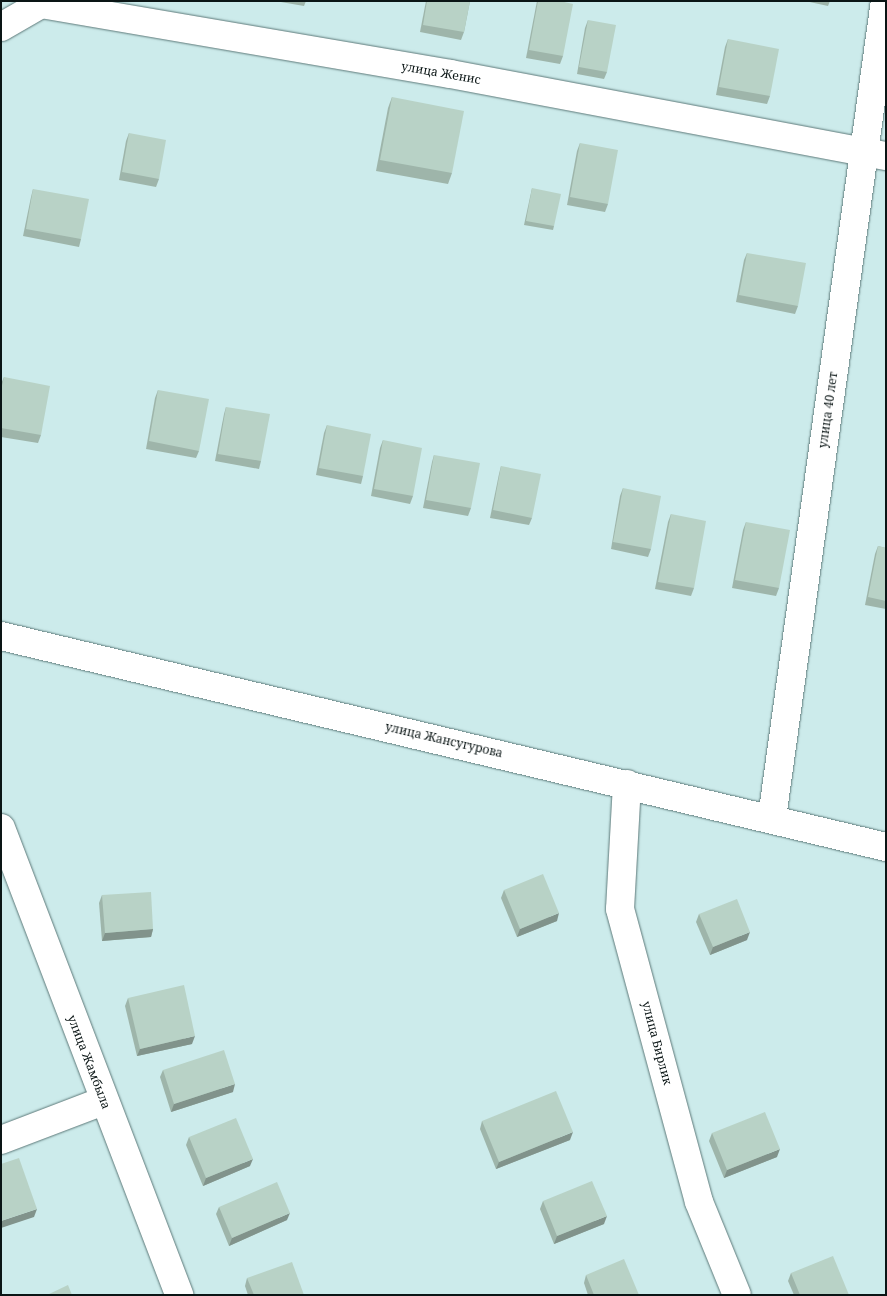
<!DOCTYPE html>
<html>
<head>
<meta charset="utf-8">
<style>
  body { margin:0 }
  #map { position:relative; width:887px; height:1296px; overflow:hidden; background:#ccebeb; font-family:"Noto Serif",serif }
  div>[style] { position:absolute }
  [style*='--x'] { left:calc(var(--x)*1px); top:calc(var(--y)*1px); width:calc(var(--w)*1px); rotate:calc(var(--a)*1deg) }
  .roads { filter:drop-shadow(0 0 1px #5d7979) drop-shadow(0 0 1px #5d7979) }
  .minor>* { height:28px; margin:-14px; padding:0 14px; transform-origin:14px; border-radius:14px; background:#fff }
  .major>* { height:28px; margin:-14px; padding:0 14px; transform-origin:14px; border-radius:14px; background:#fff }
  .wall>* { inset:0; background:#9eb5aa }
  .shaded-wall>* { inset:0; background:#81938b }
  .building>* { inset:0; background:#b8d2c6 }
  span { translate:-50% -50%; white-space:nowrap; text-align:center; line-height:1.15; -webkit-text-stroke:4px #fff; paint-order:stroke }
  .street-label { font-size:12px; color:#0a1515 }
  .frame { position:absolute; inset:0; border:2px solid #0a1515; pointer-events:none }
</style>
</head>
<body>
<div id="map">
  <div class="roads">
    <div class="minor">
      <div style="--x:1;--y:27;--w:46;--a:-29.9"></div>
      <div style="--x:41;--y:4;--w:416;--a:9.7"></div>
      <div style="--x:451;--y:74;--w:443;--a:10.7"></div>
      <div style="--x:627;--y:784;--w:125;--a:93.2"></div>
      <div style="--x:620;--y:909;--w:303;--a:74.9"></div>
      <div style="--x:699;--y:1202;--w:100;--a:67.8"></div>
      <div style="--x:772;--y:818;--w:825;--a:-82.13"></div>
      <div style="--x:1;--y:828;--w:500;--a:69.1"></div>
      <div style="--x:1;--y:1140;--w:109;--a:-20.9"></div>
    </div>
    <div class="major">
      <div style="--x:1;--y:636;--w:910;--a:13.41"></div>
    </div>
  </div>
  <div class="wall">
    <div style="clip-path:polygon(275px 1px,306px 1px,304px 6px)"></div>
    <div style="clip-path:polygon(426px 1px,470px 1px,464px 32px,461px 40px,420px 32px)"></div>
    <div style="clip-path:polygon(537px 1px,560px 1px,563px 56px,560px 64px,526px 58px)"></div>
    <div style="clip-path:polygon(805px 1px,830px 1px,828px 6px)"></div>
    <div style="clip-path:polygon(588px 20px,607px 72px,604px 79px,577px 74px,585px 28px)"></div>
    <div style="clip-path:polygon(728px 39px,770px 96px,767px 104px,716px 95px,725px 47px)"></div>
    <div style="clip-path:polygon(392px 97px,452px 173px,448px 184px,376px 171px,388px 108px)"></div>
    <div style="clip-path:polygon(129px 133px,159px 179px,156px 187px,119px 180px,126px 141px)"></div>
    <div style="clip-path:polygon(580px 143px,608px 204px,605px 212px,567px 205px,577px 151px)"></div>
    <div style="clip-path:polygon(532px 188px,554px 226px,553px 230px,524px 225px)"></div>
    <div style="clip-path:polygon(33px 189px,81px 239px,79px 247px,23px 236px,31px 197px)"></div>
    <div style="clip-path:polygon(747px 253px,798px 306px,795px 314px,736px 302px,744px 260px)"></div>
    <div style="clip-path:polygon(4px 377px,41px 435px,38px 443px,1px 437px,1px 384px)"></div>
    <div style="clip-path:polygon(158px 390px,199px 451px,196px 458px,146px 449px,155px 398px)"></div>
    <div style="clip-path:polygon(226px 407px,261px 461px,259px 469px,215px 461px,224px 414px)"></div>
    <div style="clip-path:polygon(327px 425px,363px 476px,361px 484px,316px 475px,324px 433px)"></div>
    <div style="clip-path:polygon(383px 440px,413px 496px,410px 504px,371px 496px,380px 448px)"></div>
    <div style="clip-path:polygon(434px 455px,471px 508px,468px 516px,423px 508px,432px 462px)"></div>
    <div style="clip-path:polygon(501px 466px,532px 518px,529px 525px,490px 518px,499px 474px)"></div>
    <div style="clip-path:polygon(623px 488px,651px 549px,648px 557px,611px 549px,620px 496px)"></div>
    <div style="clip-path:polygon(671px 514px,694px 588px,691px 596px,655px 589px,668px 522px)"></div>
    <div style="clip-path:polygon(746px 522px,779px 588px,776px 596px,732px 588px,743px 530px)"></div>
    <div style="clip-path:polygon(878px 546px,886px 548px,886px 609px,865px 605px,875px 554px)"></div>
    <div style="clip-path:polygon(504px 890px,557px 921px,517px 937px,501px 898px)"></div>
    <div style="clip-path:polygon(102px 895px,153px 929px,151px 937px,102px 941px,99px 903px)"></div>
    <div style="clip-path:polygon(699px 914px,747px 940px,710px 955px,696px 922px)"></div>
    <div style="clip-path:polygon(128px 998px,192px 1044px,137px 1056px,125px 1006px)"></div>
    <div style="clip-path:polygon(163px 1070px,233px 1092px,171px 1112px,160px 1077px)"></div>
    <div style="clip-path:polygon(482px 1121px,570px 1140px,496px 1169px,480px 1129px)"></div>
    <div style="clip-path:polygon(712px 1133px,777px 1157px,724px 1178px,709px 1141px)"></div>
    <div style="clip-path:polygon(189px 1137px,250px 1166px,203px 1186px,186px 1145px)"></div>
    <div style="clip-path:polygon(543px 1201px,604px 1224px,554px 1244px,540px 1209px)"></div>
    <div style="clip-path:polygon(219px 1207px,287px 1220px,229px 1246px,216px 1214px)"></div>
    <div style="clip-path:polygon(791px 1273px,849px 1295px,794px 1295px,788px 1281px)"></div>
    <div style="clip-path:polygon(586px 1275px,639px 1295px,588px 1295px,584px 1283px)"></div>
    <div style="clip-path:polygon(247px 1278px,304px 1295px,248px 1295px,245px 1286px)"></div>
  </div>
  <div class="shaded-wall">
    <div style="clip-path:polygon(559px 913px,557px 921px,517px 937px,520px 929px)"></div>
    <div style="clip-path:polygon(153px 929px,151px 937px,102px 941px,105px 933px)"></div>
    <div style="clip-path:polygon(750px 932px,747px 940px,710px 955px,713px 947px)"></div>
    <div style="clip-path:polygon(195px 1036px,192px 1044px,137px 1056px,140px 1049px)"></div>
    <div style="clip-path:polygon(235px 1084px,233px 1092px,171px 1112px,174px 1104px)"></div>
    <div style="clip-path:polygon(573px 1132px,570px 1140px,496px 1169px,499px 1162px)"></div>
    <div style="clip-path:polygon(780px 1149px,777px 1157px,724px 1178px,727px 1170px)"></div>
    <div style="clip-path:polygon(253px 1159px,250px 1166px,203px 1186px,206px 1178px)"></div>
    <div style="clip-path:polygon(37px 1209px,34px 1217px,1px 1228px,1px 1221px)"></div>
    <div style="clip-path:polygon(290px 1213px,287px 1220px,229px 1246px,232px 1238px)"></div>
    <div style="clip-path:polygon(607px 1216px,604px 1224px,554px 1244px,557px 1236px)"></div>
  </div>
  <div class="building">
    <div style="clip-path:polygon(427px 1px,470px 1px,464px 32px,423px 25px)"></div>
    <div style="clip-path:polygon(538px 1px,560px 1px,573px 4px,563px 56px,529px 50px)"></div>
    <div style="clip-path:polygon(588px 20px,616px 25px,607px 72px,579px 67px)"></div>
    <div style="clip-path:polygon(728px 39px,779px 49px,770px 96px,719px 87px)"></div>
    <div style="clip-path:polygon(392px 97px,464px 111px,452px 173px,380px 160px)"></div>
    <div style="clip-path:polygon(129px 133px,166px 140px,159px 179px,122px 172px)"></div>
    <div style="clip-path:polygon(580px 143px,618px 150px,608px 204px,570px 197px)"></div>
    <div style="clip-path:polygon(532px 188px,561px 194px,554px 226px,526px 221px)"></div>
    <div style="clip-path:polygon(33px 189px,89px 199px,81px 239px,26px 229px)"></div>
    <div style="clip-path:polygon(747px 253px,806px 263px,798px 306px,739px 295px)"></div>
    <div style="clip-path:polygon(4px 377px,50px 386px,41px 435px,1px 428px,1px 390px)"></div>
    <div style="clip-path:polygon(158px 390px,209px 399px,199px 451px,149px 441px)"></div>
    <div style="clip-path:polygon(226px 407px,270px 414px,261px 461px,218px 454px)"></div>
    <div style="clip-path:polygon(327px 425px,371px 434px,363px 476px,319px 468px)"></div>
    <div style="clip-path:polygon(383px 440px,422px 448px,413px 496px,374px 489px)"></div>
    <div style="clip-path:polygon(434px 455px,480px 463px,471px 508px,426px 500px)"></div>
    <div style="clip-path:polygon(501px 466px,541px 474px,532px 518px,493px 510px)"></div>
    <div style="clip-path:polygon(623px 488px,661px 496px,651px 549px,613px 542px)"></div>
    <div style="clip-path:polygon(671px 514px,706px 521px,694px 588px,658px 582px)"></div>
    <div style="clip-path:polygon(746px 522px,790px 530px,779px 588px,735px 580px)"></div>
    <div style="clip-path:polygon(878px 546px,886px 548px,886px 601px,868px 597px)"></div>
    <div style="clip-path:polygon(543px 874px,559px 913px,520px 929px,504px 890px)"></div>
    <div style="clip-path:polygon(151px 892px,153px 929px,105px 933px,102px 895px)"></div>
    <div style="clip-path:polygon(737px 899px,750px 932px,713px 947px,699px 914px)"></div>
    <div style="clip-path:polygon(184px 985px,195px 1036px,140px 1049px,128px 998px)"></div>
    <div style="clip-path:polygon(224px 1050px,235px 1084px,174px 1104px,163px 1070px)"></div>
    <div style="clip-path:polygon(556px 1091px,573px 1132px,499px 1162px,482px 1121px)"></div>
    <div style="clip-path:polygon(765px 1112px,780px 1149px,727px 1170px,712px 1133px)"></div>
    <div style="clip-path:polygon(236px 1118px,253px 1159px,206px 1178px,189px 1137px)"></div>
    <div style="clip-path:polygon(19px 1158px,37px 1209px,1px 1221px,1px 1164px)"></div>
    <div style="clip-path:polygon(592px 1181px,607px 1216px,557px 1236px,543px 1201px)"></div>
    <div style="clip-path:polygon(277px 1182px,290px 1213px,232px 1238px,219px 1207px)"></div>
    <div style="clip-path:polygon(833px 1256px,849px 1295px,800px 1295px,791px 1273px)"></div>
    <div style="clip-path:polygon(624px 1259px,639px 1295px,594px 1295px,586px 1275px)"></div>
    <div style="clip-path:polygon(292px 1262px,304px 1295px,254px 1295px,247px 1278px)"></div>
    <div style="clip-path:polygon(68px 1285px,72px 1295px,47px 1295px)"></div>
  </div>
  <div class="street-label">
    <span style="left:441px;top:73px;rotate:10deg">улица Женис</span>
    <span style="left:828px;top:410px;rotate:-82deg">улица 40 лет</span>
    <span style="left:444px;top:740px;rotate:13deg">улица Жансугурова</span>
    <span style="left:657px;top:1043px;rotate:75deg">улица Бирлик</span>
    <span style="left:89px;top:1062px;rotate:69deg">улица Жамбыла</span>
  </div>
  <div class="frame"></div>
</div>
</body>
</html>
